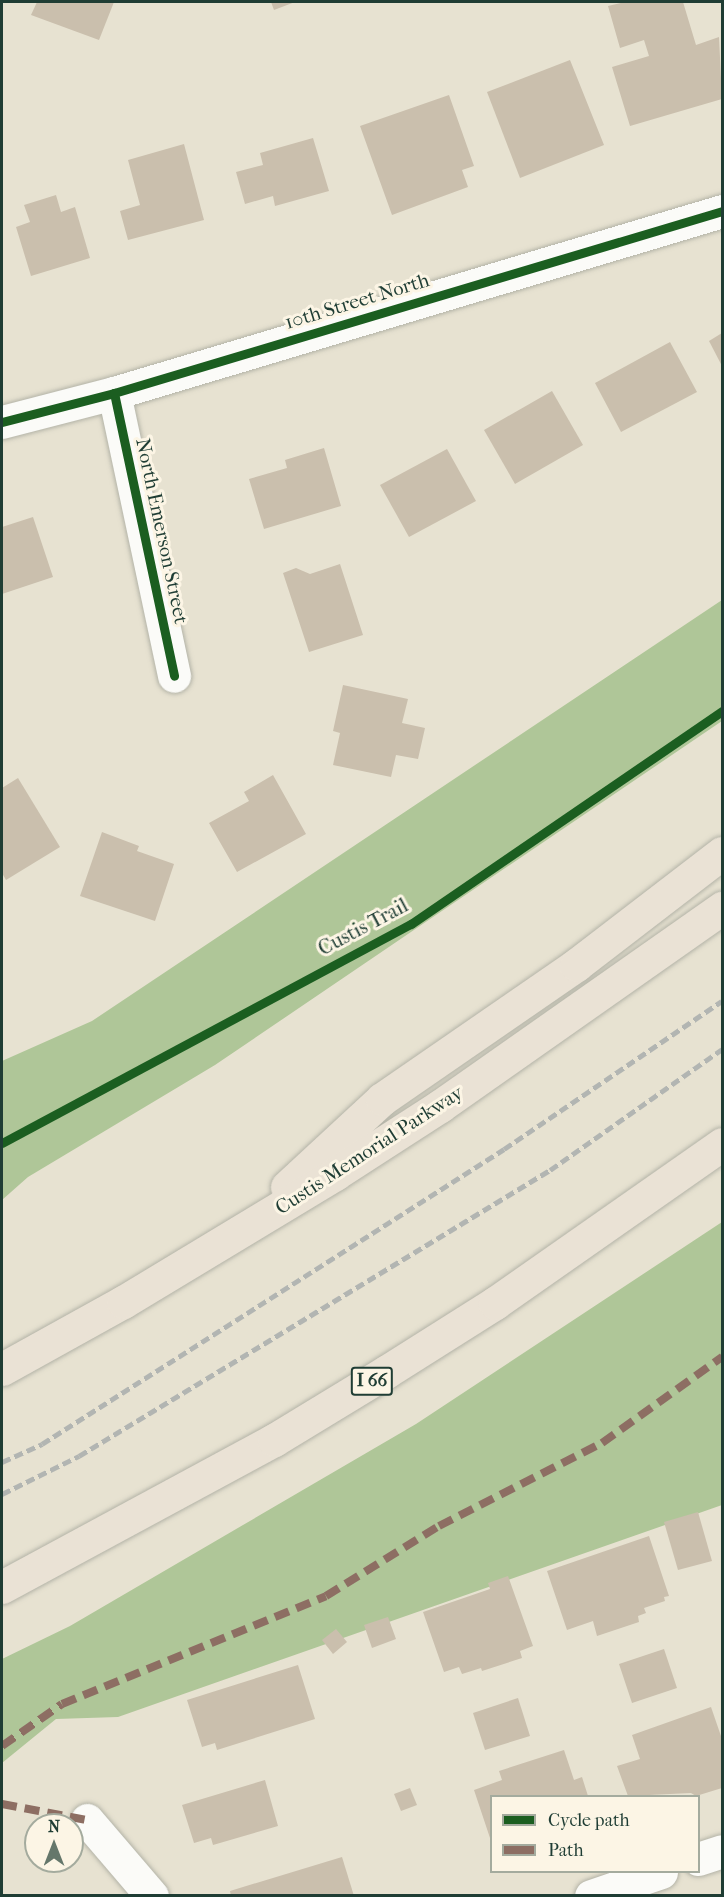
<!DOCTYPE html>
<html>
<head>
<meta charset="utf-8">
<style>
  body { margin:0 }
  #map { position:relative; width:724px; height:1897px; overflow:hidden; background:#e7e2d1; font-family:"IM FELL French Canon",serif }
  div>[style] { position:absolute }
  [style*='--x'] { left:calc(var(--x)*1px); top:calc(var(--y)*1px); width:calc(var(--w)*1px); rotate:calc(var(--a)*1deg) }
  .forest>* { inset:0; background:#afc698 }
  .building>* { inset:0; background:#cabfad }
  .roads { filter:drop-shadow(0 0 2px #b3b3a7) drop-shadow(0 0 2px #b3b3a7) }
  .street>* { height:33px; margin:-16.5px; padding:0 16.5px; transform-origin:16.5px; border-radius:16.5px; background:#fbfbf8 }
  .highway>* { height:33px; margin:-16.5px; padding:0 16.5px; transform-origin:16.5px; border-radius:16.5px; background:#eae2d5 }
  .rail>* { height:4.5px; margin-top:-2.25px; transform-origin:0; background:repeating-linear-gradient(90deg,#b2b5b2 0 9px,transparent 0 13.5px) }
  .quiet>* { height:8px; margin-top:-4px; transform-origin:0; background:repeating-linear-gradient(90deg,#8d6e63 0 15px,transparent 0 23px) }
  .cycleway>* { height:9px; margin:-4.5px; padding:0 4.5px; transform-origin:4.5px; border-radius:4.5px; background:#1b5e20 }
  span { translate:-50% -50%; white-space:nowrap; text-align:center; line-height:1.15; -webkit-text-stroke:6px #fcf5e5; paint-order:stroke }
  .shield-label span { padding:2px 4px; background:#fcf5e5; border:2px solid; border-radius:4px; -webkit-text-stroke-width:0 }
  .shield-label { font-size:18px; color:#1f3d34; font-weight:700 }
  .street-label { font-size:20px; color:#1f3d34 }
  .frame { position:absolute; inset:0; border:3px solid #1f3d34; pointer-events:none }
  .legend { position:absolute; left:490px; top:1795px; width:210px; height:78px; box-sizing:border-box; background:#fcf5e5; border:2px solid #a4ab9e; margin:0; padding:8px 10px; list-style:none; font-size:18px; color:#1f3d34 }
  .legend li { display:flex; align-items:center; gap:12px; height:30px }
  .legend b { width:30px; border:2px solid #a4ab9e }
  .north { position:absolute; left:24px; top:1813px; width:60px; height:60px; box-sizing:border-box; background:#fcf5e5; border:2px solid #a4ab9e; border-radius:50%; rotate:0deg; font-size:16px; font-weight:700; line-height:24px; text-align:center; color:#1f3d34 }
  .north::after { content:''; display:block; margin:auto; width:21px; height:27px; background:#65776b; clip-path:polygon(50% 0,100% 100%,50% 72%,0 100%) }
</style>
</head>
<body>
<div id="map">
  <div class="forest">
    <div style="clip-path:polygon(722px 600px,722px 721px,215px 1065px,28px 1177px,2px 1200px,2px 1061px,92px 1021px)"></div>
    <div style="clip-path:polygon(722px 1222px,722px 1505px,118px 1717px,56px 1719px,2px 1763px,2px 1659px,70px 1626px,416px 1424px)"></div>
  </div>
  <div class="building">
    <div style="clip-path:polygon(37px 2px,114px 2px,99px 40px,31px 15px)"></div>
    <div style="clip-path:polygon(271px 2px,295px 2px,274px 10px)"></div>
    <div style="clip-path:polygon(625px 2px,683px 2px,696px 45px,719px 37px,722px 99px,630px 126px,612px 67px,649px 56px,644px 40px,620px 48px,608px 6px)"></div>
    <div style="clip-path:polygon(570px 60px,604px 145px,520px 178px,487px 92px)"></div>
    <div style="clip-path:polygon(449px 95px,474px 166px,462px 170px,468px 187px,392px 215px,360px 126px)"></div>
    <div style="clip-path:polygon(313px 138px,329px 191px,275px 206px,273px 196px,245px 204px,236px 172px,263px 165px,260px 153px)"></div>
    <div style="clip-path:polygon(184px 144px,204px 220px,128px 240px,120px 211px,140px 205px,128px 160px)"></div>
    <div style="clip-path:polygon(56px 195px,61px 212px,75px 207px,90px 258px,31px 276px,16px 227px,30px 222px,24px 205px)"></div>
    <div style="clip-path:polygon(722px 333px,722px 366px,709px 341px)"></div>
    <div style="clip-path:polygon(670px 342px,697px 392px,621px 432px,595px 383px)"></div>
    <div style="clip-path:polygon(552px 391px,583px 445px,515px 484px,484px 430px)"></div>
    <div style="clip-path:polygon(324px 448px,341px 506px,264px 529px,249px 479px,287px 468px,285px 460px)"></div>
    <div style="clip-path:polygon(447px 449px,476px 501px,409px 537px,380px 485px)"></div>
    <div style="clip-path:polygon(33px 517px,53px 577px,2px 594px,2px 527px)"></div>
    <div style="clip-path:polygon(340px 564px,363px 635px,309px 652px,283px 573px,296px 568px,310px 574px)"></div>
    <div style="clip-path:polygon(343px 685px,408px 699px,402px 723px,425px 728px,418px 759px,396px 755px,391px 777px,333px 765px,340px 733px,333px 731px)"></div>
    <div style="clip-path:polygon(273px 775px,306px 834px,237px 872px,209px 823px,249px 801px,244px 792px)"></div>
    <div style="clip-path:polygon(18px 778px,60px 847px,6px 880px,2px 873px,2px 788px)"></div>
    <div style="clip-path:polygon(102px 832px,139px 846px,137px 851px,174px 864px,155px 921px,80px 896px)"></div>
    <div style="clip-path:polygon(698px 1512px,712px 1561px,678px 1570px,664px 1522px)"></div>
    <div style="clip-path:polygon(649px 1536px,669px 1596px,664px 1597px,665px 1601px,644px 1608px,646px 1613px,638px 1616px,639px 1622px,597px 1636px,593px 1621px,567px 1630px,547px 1571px)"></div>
    <div style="clip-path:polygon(508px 1576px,533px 1646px,520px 1651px,522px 1658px,482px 1671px,481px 1668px,462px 1674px,459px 1667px,444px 1672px,423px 1612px,490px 1589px,488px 1583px)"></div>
    <div style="clip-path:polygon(388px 1617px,396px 1639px,372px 1648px,364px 1625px)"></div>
    <div style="clip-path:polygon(336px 1629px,347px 1642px,333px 1654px,322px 1640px)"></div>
    <div style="clip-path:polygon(664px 1649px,677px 1688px,632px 1703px,619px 1664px)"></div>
    <div style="clip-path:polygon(298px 1665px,315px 1719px,217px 1750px,215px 1743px,202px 1747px,187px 1700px)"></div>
    <div style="clip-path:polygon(518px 1698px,530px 1736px,485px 1750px,473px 1713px)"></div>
    <div style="clip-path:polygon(711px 1707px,722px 1739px,722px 1788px,696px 1796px,691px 1793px,628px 1796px,617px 1766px,640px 1759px,632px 1735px)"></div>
    <div style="clip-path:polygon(564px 1750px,574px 1780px,582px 1777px,588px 1796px,492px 1796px,491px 1841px,474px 1790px,502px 1780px,499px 1771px)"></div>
    <div style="clip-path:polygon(265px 1780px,278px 1826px,213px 1845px,211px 1838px,194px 1843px,182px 1805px)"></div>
    <div style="clip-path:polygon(410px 1788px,417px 1805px,401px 1811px,394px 1794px)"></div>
    <div style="clip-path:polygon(342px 1857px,354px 1896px,231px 1896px,230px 1891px)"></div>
  </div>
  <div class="roads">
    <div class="street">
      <div style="--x:114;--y:393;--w:289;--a:78"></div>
      <div style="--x:2;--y:422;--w:116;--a:-14.5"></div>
      <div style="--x:114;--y:393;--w:635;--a:-16.66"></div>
      <div style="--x:87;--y:1820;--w:100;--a:49.5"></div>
      <div style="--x:698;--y:1859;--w:25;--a:-18"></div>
      <div style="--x:591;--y:1896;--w:74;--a:-18.9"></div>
    </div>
    <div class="highway">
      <div style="--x:287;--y:1187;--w:129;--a:-42.8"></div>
      <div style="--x:382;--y:1099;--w:236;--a:-34.6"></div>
      <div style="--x:576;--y:965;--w:184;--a:-37.5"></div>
      <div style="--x:2;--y:1369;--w:138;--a:-29"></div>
      <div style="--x:123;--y:1302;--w:248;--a:-31.1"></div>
      <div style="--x:335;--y:1174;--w:125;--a:-32.9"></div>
      <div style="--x:440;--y:1106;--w:345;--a:-35.1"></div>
      <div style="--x:2;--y:1587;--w:309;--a:-28.4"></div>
      <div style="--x:274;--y:1440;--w:131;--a:-31.3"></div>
      <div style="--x:386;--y:1372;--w:129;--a:-32.3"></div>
      <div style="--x:495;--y:1303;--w:277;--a:-35"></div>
    </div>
  </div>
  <div class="rail">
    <div style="--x:2;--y:1462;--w:44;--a:-24.2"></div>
    <div style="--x:42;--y:1444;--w:548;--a:-32.56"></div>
    <div style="--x:504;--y:1149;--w:263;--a:-34.2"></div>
    <div style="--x:2;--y:1494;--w:86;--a:-26.3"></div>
    <div style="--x:79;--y:1456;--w:551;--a:-31.27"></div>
    <div style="--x:550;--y:1170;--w:210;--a:-35.1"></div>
  </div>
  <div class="quiet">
    <div style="--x:2;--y:1746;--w:73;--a:-35"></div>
    <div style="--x:62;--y:1704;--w:285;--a:-22.2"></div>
    <div style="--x:326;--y:1596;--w:133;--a:-31.8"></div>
    <div style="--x:439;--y:1526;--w:183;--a:-27"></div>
    <div style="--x:602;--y:1443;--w:148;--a:-35.6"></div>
    <div style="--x:2;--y:1804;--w:86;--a:10.7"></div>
  </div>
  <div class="cycleway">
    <div style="--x:114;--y:393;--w:289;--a:78"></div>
    <div style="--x:2;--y:422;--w:116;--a:-14.5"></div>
    <div style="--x:114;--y:393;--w:635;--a:-16.66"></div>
    <div style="--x:2;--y:1143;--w:464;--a:-28.2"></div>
    <div style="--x:411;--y:924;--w:377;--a:-34.4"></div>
  </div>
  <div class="shield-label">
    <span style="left:372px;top:1381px">I 66</span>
  </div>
  <div class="street-label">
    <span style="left:357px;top:301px;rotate:-17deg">10th Street North</span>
    <span style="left:162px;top:531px;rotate:78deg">North Emerson Street</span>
    <span style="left:363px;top:927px;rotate:-28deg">Custis Trail</span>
    <span style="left:369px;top:1150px;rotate:-33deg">Custis Memorial Parkway</span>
  </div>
  <div class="frame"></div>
  <ul class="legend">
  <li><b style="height:8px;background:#1b5e20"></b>Cycle path</li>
  <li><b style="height:8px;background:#8d6e63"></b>Path</li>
  </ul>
  <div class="north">N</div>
</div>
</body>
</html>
